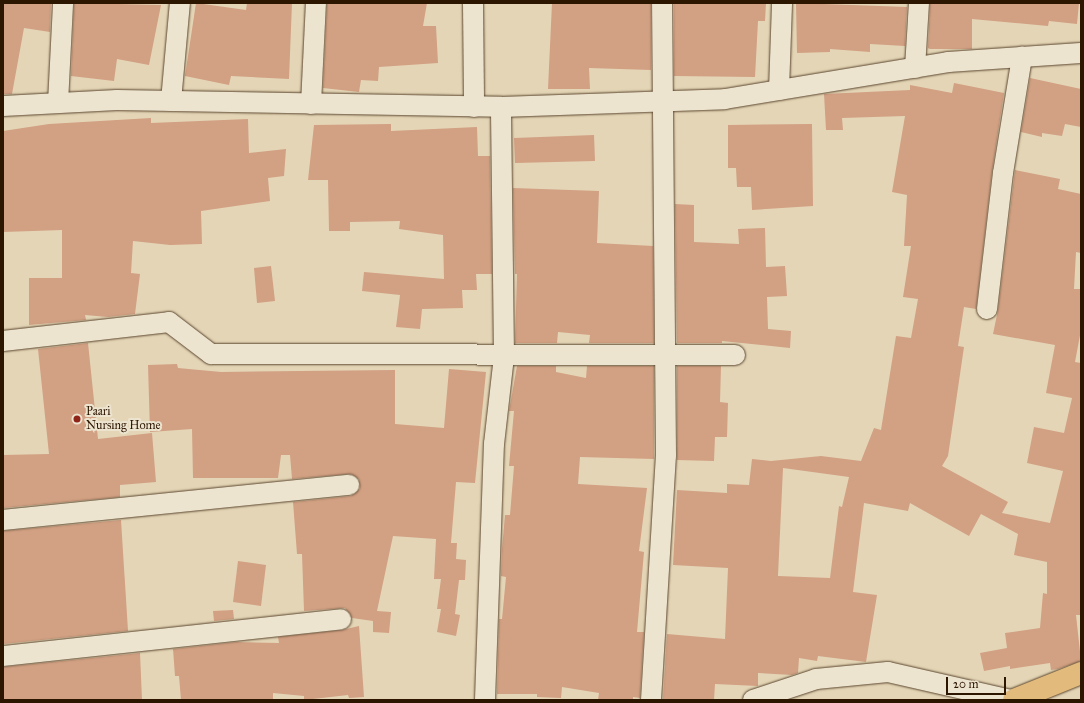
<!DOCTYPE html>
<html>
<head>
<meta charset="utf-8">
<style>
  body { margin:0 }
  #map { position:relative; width:1084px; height:703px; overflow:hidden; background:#e4d5b6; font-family:"IM FELL Great Primer",serif }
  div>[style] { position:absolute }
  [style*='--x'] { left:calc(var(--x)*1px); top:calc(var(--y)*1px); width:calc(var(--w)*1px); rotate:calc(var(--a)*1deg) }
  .building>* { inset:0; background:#d2a083 }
  .roads { filter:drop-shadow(0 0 1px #5b462e) drop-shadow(0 0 1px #5b462e) }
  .minor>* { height:20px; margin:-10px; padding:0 10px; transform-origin:10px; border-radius:10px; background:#ede4d0 }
  .major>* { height:22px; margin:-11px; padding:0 11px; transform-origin:11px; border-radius:11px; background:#e2ba7b }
  .dots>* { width:11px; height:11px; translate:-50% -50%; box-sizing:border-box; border:2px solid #ede4d0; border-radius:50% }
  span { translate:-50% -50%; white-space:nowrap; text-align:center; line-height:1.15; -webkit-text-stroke:4px #ede4d0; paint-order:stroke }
  .poi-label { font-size:12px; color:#2d1600 }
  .left { translate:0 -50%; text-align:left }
  .frame { position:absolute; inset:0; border:4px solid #2d1600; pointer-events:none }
  .scale { position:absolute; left:946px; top:677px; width:60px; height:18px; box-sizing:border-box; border:2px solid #2d1600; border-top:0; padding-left:5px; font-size:12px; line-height:14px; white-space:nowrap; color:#2d1600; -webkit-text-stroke:3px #ede4d0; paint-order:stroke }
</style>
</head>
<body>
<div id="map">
  <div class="building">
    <div style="clip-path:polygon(3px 3px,51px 3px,50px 32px,24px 28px,12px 94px,3px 94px)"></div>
    <div style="clip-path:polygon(74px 3px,161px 5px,149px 65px,117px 59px,114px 81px,71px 76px)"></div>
    <div style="clip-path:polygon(196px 3px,246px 10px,247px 3px,292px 3px,289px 79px,231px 76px,229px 85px,185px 76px)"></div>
    <div style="clip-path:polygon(327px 3px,427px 3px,423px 26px,436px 26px,438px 63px,379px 67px,378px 81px,361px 80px,359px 92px,323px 88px)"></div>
    <div style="clip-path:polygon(552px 3px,651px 3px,651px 70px,589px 68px,590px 89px,548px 89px)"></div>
    <div style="clip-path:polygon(674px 3px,766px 3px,765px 21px,758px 21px,755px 77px,674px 76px)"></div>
    <div style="clip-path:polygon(796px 3px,907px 7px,905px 46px,870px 44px,870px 52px,830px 49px,830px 52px,797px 53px)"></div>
    <div style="clip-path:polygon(930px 3px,1079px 3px,1077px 24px,1049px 21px,1048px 26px,972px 19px,972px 49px,930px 49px,928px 48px)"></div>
    <div style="clip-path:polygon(1030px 78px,1081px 89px,1081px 127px,1065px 124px,1062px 136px,1042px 133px,1042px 137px,1021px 132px)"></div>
    <div style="clip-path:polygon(evenodd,954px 83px,1004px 93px,992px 172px,976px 309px,964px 307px,958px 346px,964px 347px,948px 456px,942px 466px,1008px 502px,1002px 513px,1050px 523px,1063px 471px,1027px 463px,1034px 427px,1064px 433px,1072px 398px,1046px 393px,1055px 345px,993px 334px,998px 310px,1015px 170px,1060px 179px,1058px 189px,1081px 194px,1081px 253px,1076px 252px,1074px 289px,1081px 289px,1081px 330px,1075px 362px,1081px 363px,1081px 615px,1076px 615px,1081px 661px,1058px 669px,1051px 670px,1050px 663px,1010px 669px,1010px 666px,984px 671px,980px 653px,1007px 648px,1005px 633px,1040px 628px,1043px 593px,1047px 594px,1047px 562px,1014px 555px,1018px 534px,981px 514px,969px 536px,910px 503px,908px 511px,864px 503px,853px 592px,877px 595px,866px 662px,818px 656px,817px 661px,799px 658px,798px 673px,792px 675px,758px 673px,758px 686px,715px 684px,714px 700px,663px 700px,667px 634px,725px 639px,728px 568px,673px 565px,677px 490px,727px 493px,727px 484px,749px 485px,752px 459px,771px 461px,821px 456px,861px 461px,874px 428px,881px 430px,896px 336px,911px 338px,918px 299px,903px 297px,911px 246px,904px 246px,907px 195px,892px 192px,905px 116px,842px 118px,843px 130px,826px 130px,824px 94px,910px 90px,910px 85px,952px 93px,954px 83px,783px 468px,849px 477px,842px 507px,839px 506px,830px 578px,778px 576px,783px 468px)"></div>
    <div style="clip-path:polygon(151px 118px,151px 123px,248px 119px,249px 153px,286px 149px,284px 176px,268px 178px,270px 201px,201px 211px,202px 244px,170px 245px,133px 241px,131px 273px,140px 274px,135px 314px,108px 317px,85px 315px,86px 320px,29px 325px,29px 278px,62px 278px,62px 230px,3px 232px,3px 131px,49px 124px)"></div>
    <div style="clip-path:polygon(391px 124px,391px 131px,477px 127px,478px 156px,490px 156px,492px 274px,476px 274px,477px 290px,462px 290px,463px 308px,422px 309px,420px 329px,396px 327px,400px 295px,362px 291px,364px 272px,444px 279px,443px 235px,399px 229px,400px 221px,350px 222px,350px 231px,329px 231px,328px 180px,308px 180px,314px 125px)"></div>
    <div style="clip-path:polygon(812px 124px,813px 206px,752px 210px,751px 187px,737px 187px,736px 168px,728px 168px,728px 125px)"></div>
    <div style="clip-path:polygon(594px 135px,595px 161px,515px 163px,514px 138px)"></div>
    <div style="clip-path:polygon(513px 188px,599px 191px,597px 243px,653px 246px,654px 343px,589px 343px,590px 335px,558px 332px,557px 343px,515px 343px,517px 274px,515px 274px)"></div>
    <div style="clip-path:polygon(675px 204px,694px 205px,694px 242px,739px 244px,738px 229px,765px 228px,766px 267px,785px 266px,787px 296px,767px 297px,768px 329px,791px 331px,790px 348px,722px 341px,722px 343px,677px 343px)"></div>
    <div style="clip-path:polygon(271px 266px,275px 301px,257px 303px,254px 268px)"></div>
    <div style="clip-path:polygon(88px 343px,98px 439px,152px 433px,156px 482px,120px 485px,120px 497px,3px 508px,3px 455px,49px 454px,38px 349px)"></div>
    <div style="clip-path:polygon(177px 364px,178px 368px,221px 372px,395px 370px,395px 424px,444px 428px,449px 369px,486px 372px,475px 483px,456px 482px,451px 543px,457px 543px,456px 559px,466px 560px,465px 580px,459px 580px,455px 614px,460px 615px,456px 636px,437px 632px,441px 609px,437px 609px,441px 579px,434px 579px,436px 539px,393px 536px,377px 611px,391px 612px,389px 633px,373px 632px,373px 621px,352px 618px,345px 608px,304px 611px,302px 554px,297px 554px,293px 502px,351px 496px,360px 489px,359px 479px,348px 474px,292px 479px,290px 455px,281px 455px,278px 478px,193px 478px,192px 429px,150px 432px,148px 365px)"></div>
    <div style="clip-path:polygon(517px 366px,556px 366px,556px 372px,586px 378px,587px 366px,654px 366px,654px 459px,580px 457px,578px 484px,647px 488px,639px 551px,644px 552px,637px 632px,644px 632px,640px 698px,633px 697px,633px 700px,598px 700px,599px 693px,562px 687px,561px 698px,537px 697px,537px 694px,497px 694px,499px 619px,502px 619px,506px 577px,501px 576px,502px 549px,505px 515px,510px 515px,514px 466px,509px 466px,514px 411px,509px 411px)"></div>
    <div style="clip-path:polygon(677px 366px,721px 366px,720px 402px,728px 403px,727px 437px,715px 437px,714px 461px,677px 460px)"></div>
    <div style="clip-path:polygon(121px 520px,128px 631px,3px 644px,3px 531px)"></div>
    <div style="clip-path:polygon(238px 561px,266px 565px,261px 606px,233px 602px)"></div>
    <div style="clip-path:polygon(233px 610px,234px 619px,214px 621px,213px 611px)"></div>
    <div style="clip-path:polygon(359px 626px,364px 697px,349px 698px,348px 695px,304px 700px,304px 696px,273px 693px,273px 700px,181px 700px,179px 676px,175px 676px,173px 649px,236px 642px,279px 643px,278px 637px,342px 630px)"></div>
    <div style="clip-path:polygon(140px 653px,142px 700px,3px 700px,3px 667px)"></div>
  </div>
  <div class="roads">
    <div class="minor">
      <div style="--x:473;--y:3;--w:104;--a:89.4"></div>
      <div style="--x:915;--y:68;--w:65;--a:-86.5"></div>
      <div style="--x:779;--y:90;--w:87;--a:-88"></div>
      <div style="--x:171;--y:101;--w:98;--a:-84.8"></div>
      <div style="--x:58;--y:103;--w:100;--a:-87.1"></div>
      <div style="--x:311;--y:104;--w:101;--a:-87.2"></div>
      <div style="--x:3;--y:106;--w:114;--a:-3"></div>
      <div style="--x:117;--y:100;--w:384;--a:1"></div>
      <div style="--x:501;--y:107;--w:224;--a:-2"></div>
      <div style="--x:725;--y:99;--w:226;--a:-9.4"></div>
      <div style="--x:948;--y:62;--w:133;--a:-3.9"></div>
      <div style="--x:987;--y:309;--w:137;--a:-83.3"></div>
      <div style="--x:1003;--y:173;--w:118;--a:-80.7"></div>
      <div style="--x:3;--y:341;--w:167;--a:-6.5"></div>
      <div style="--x:169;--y:322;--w:53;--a:37.3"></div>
      <div style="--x:211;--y:354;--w:524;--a:0.11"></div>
      <div style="--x:3;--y:520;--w:348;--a:-5.8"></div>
      <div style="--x:3;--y:656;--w:340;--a:-6.2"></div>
      <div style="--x:485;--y:700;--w:256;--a:-88"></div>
      <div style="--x:494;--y:444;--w:89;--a:-83.5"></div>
      <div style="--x:504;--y:356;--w:249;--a:-90.7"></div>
      <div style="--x:651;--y:700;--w:245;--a:-86.5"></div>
      <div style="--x:666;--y:455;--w:452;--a:-90.5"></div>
      <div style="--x:753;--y:700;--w:66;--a:-18.4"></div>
      <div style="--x:816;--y:679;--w:72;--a:-5.6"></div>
      <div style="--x:888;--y:672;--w:126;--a:12.8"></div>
    </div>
    <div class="major">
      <div style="--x:1014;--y:700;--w:72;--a:-21.9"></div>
    </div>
  </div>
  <div class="dots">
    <div style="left:77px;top:419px;background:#8f2418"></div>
  </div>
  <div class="poi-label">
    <span class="left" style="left:86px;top:419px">Paari<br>Nursing Home</span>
  </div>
  <div class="frame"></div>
  <div class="scale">20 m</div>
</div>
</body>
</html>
